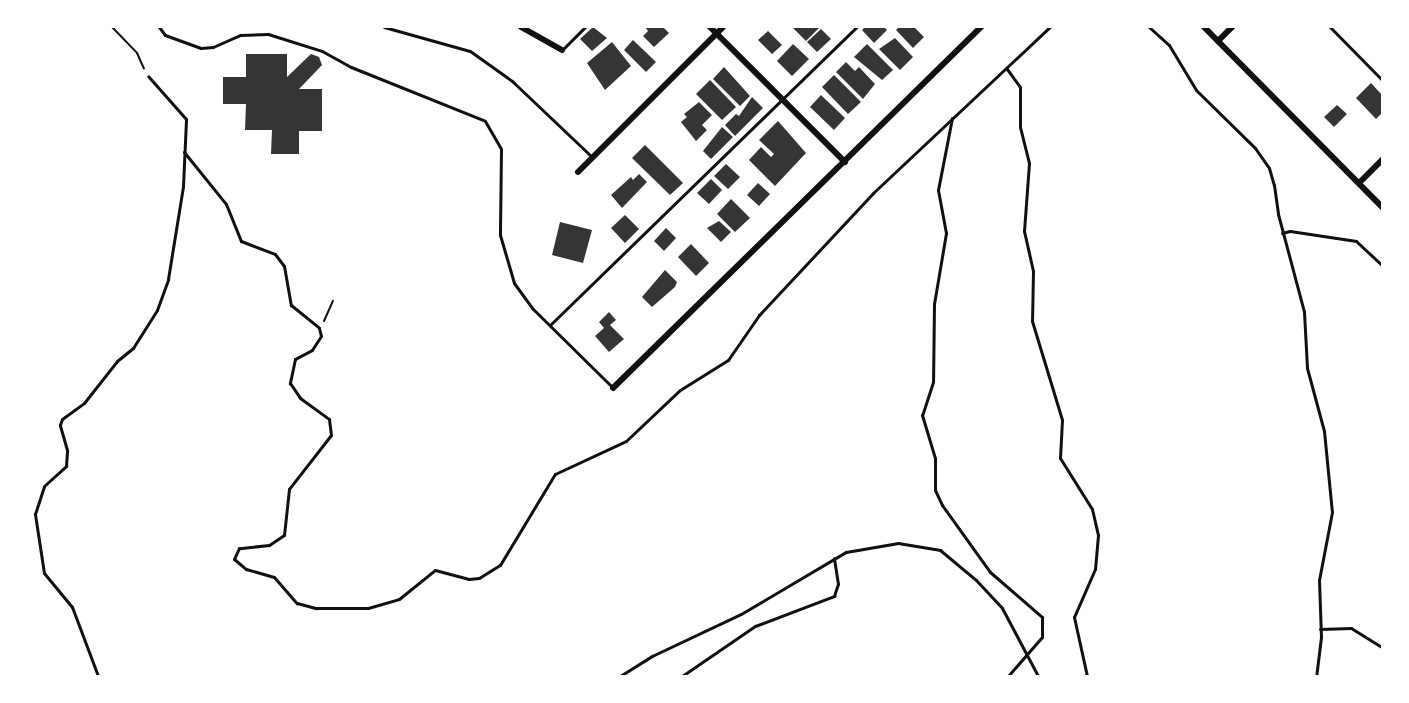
<!DOCTYPE html>
<html>
<head>
<meta charset="utf-8">
<style>
  body { margin:0 }
  #map { position:relative; width:1409px; height:703px; overflow:hidden; background:#fff; font-family:"PT Sans Narrow",sans-serif }
  div>[style] { position:absolute }
  [style*='--x'] { left:calc(var(--x)*1px); top:calc(var(--y)*1px); width:calc(var(--w)*1px); rotate:calc(var(--a)*1deg) }
  .building>* { inset:0; background:#353535 }
  .path>* { height:2px; margin:-1px; padding:0 1px; transform-origin:1px; border-radius:1px; background:#111 }
  .service>* { height:3px; margin:-1.5px; padding:0 1.5px; transform-origin:1.5px; border-radius:1.5px; background:#111 }
  .minor>* { height:6px; margin:-3px; padding:0 3px; transform-origin:3px; border-radius:3px; background:#111 }
  span { translate:-50% -50%; white-space:nowrap; text-align:center; line-height:1.15; -webkit-text-stroke:4.5px #fff; paint-order:stroke }
  .frame { position:absolute; inset:0; border:28px solid #fff; pointer-events:none }
</style>
</head>
<body>
<div id="map">
  <div class="building">
    <div style="clip-path:polygon(593px 27px,607px 38px,592px 51px,580px 39px)"></div>
    <div style="clip-path:polygon(645px 27px,663px 27px,669px 33px,654px 47px,643px 36px,648px 31px)"></div>
    <div style="clip-path:polygon(792px 27px,820px 27px,806px 41px)"></div>
    <div style="clip-path:polygon(865px 27px,884px 27px,887px 30px,874px 43px,862px 30px)"></div>
    <div style="clip-path:polygon(899px 27px,914px 27px,924px 37px,913px 48px,896px 30px)"></div>
    <div style="clip-path:polygon(821px 29px,831px 39px,817px 52px,807px 42px)"></div>
    <div style="clip-path:polygon(768px 31px,782px 45px,772px 54px,758px 40px)"></div>
    <div style="clip-path:polygon(895px 38px,913px 57px,900px 70px,879px 49px)"></div>
    <div style="clip-path:polygon(633px 40px,656px 62px,646px 72px,624px 50px)"></div>
    <div style="clip-path:polygon(612px 42px,631px 66px,605px 90px,587px 63px)"></div>
    <div style="clip-path:polygon(793px 44px,809px 59px,792px 76px,777px 61px)"></div>
    <div style="clip-path:polygon(867px 44px,893px 70px,882px 80px,854px 57px)"></div>
    <div style="clip-path:polygon(246px 54px,287px 54px,287px 77px,311px 54px,319px 57px,322px 65px,299px 89px,322px 89px,322px 131px,299px 131px,299px 154px,271px 154px,272px 130px,245px 130px,246px 104px,223px 104px,223px 77px,246px 77px)"></div>
    <div style="clip-path:polygon(846px 62px,855px 71px,859px 67px,875px 84px,863px 99px,836px 72px)"></div>
    <div style="clip-path:polygon(724px 67px,750px 96px,740px 106px,713px 79px)"></div>
    <div style="clip-path:polygon(834px 75px,861px 102px,848px 114px,822px 87px)"></div>
    <div style="clip-path:polygon(710px 80px,736px 107px,722px 120px,696px 94px)"></div>
    <div style="clip-path:polygon(1371px 83px,1382px 95px,1382px 113px,1376px 119px,1356px 98px)"></div>
    <div style="clip-path:polygon(821px 95px,845px 118px,834px 130px,810px 107px)"></div>
    <div style="clip-path:polygon(752px 97px,763px 108px,735px 136px,725px 125px,736px 114px,739px 116px)"></div>
    <div style="clip-path:polygon(699px 102px,712px 115px,702px 125px,707px 130px,696px 141px,681px 122px,687px 117px,684px 114px)"></div>
    <div style="clip-path:polygon(1337px 105px,1347px 114px,1334px 127px,1324px 117px)"></div>
    <div style="clip-path:polygon(778px 121px,806px 153px,775px 186px,749px 160px,761px 147px,771px 157px,774px 154px,759px 140px)"></div>
    <div style="clip-path:polygon(722px 127px,733px 137px,711px 159px,703px 151px)"></div>
    <div style="clip-path:polygon(645px 145px,683px 183px,670px 195px,632px 158px)"></div>
    <div style="clip-path:polygon(726px 164px,740px 177px,728px 189px,714px 176px)"></div>
    <div style="clip-path:polygon(639px 174px,647px 182px,622px 208px,611px 195px,631px 177px,633px 180px)"></div>
    <div style="clip-path:polygon(711px 179px,722px 190px,709px 204px,697px 193px)"></div>
    <div style="clip-path:polygon(758px 183px,770px 194px,759px 206px,747px 195px)"></div>
    <div style="clip-path:polygon(731px 199px,750px 218px,735px 232px,717px 214px)"></div>
    <div style="clip-path:polygon(625px 215px,639px 229px,625px 243px,611px 228px)"></div>
    <div style="clip-path:polygon(719px 221px,731px 232px,721px 242px,707px 228px)"></div>
    <div style="clip-path:polygon(560px 222px,592px 230px,583px 263px,552px 255px)"></div>
    <div style="clip-path:polygon(666px 228px,676px 238px,664px 251px,654px 241px)"></div>
    <div style="clip-path:polygon(691px 244px,709px 263px,696px 276px,678px 257px)"></div>
    <div style="clip-path:polygon(665px 270px,677px 282px,675px 287px,652px 307px,642px 297px)"></div>
    <div style="clip-path:polygon(609px 312px,616px 320px,610px 325px,624px 339px,609px 352px,595px 336px,604px 328px,599px 322px)"></div>
  </div>
  <div class="path">
    <div style="--x:112;--y:27;--w:36;--a:46"></div>
    <div style="--x:137;--y:53;--w:17;--a:66"></div>
    <div style="--x:324;--y:321;--w:22;--a:-66"></div>
  </div>
  <div class="service">
    <div style="--x:159;--y:27;--w:10;--a:53"></div>
    <div style="--x:165;--y:35;--w:38;--a:20"></div>
    <div style="--x:201;--y:48;--w:12;--a:-5"></div>
    <div style="--x:213;--y:47;--w:30;--a:-24"></div>
    <div style="--x:240;--y:35;--w:28;--a:-2"></div>
    <div style="--x:268;--y:34;--w:57;--a:17.5"></div>
    <div style="--x:322;--y:51;--w:33;--a:29"></div>
    <div style="--x:351;--y:67;--w:144;--a:21.9"></div>
    <div style="--x:485;--y:121;--w:32;--a:60"></div>
    <div style="--x:501;--y:149;--w:86;--a:90.7"></div>
    <div style="--x:500;--y:235;--w:50;--a:73.7"></div>
    <div style="--x:514;--y:283;--w:31;--a:54"></div>
    <div style="--x:532;--y:308;--w:114;--a:44.6"></div>
    <div style="--x:384;--y:27;--w:89;--a:15.6"></div>
    <div style="--x:470;--y:51;--w:52;--a:35.5"></div>
    <div style="--x:512;--y:81;--w:110;--a:43.5"></div>
    <div style="--x:1149;--y:27;--w:27;--a:42"></div>
    <div style="--x:1169;--y:45;--w:52;--a:59"></div>
    <div style="--x:1196;--y:90;--w:83;--a:44.5"></div>
    <div style="--x:1255;--y:148;--w:24;--a:55"></div>
    <div style="--x:1269;--y:168;--w:18;--a:74"></div>
    <div style="--x:1274;--y:185;--w:29;--a:82"></div>
    <div style="--x:1278;--y:214;--w:101;--a:75.1"></div>
    <div style="--x:1304;--y:312;--w:56;--a:86.9"></div>
    <div style="--x:1307;--y:368;--w:65;--a:74.9"></div>
    <div style="--x:1324;--y:431;--w:81;--a:84.4"></div>
    <div style="--x:1332;--y:512;--w:69;--a:100.8"></div>
    <div style="--x:1319;--y:580;--w:57;--a:88"></div>
    <div style="--x:1321;--y:637;--w:39;--a:97"></div>
    <div style="--x:1330;--y:27;--w:74;--a:45.5"></div>
    <div style="--x:563;--y:49;--w:31;--a:-45"></div>
    <div style="--x:1007;--y:69;--w:22;--a:54"></div>
    <div style="--x:1020;--y:87;--w:40;--a:90"></div>
    <div style="--x:1020;--y:127;--w:37;--a:76"></div>
    <div style="--x:1029;--y:163;--w:68;--a:94.2"></div>
    <div style="--x:1024;--y:231;--w:41;--a:77.3"></div>
    <div style="--x:1033;--y:271;--w:50;--a:91.1"></div>
    <div style="--x:1032;--y:321;--w:103;--a:73.1"></div>
    <div style="--x:1062;--y:420;--w:38;--a:93"></div>
    <div style="--x:1060;--y:458;--w:60;--a:57.9"></div>
    <div style="--x:1092;--y:509;--w:27;--a:77"></div>
    <div style="--x:1098;--y:535;--w:34;--a:95"></div>
    <div style="--x:1095;--y:569;--w:52;--a:113.6"></div>
    <div style="--x:1074;--y:617;--w:60;--a:77.6"></div>
    <div style="--x:952;--y:118;--w:73;--a:101"></div>
    <div style="--x:938;--y:190;--w:44;--a:79.5"></div>
    <div style="--x:946;--y:233;--w:72;--a:99.6"></div>
    <div style="--x:934;--y:304;--w:78;--a:90.7"></div>
    <div style="--x:933;--y:382;--w:35;--a:108"></div>
    <div style="--x:922;--y:415;--w:45;--a:73.2"></div>
    <div style="--x:935;--y:458;--w:32;--a:90"></div>
    <div style="--x:935;--y:490;--w:17;--a:65"></div>
    <div style="--x:942;--y:505;--w:82;--a:54.4"></div>
    <div style="--x:990;--y:572;--w:69;--a:40.9"></div>
    <div style="--x:1042;--y:617;--w:20;--a:90"></div>
    <div style="--x:1042;--y:637;--w:52;--a:131.1"></div>
    <div style="--x:184;--y:152;--w:67;--a:51.1"></div>
    <div style="--x:226;--y:204;--w:40;--a:68"></div>
    <div style="--x:241;--y:241;--w:36;--a:21"></div>
    <div style="--x:275;--y:254;--w:15;--a:53"></div>
    <div style="--x:284;--y:266;--w:40;--a:80"></div>
    <div style="--x:291;--y:305;--w:36;--a:39"></div>
    <div style="--x:319;--y:328;--w:8;--a:76"></div>
    <div style="--x:321;--y:336;--w:17;--a:123"></div>
    <div style="--x:312;--y:350;--w:19;--a:152"></div>
    <div style="--x:295;--y:359;--w:25;--a:102"></div>
    <div style="--x:290;--y:383;--w:18;--a:56"></div>
    <div style="--x:300;--y:398;--w:36;--a:36"></div>
    <div style="--x:329;--y:419;--w:16;--a:83"></div>
    <div style="--x:331;--y:435;--w:68;--a:127.9"></div>
    <div style="--x:289;--y:489;--w:46;--a:96.2"></div>
    <div style="--x:284;--y:535;--w:18;--a:146"></div>
    <div style="--x:269;--y:545;--w:30;--a:174"></div>
    <div style="--x:239;--y:548;--w:12;--a:114"></div>
    <div style="--x:234;--y:559;--w:16;--a:40"></div>
    <div style="--x:246;--y:569;--w:29;--a:16"></div>
    <div style="--x:274;--y:577;--w:35;--a:49"></div>
    <div style="--x:297;--y:603;--w:20;--a:15"></div>
    <div style="--x:316;--y:608;--w:52;--a:0"></div>
    <div style="--x:368;--y:608;--w:32;--a:-16"></div>
    <div style="--x:399;--y:599;--w:46;--a:-38.9"></div>
    <div style="--x:435;--y:570;--w:35;--a:15"></div>
    <div style="--x:469;--y:579;--w:10;--a:-6"></div>
    <div style="--x:479;--y:578;--w:25;--a:-32"></div>
    <div style="--x:500;--y:565;--w:106;--a:-58.9"></div>
    <div style="--x:555;--y:474;--w:78;--a:-24.9"></div>
    <div style="--x:626;--y:441;--w:74;--a:-43.4"></div>
    <div style="--x:680;--y:390;--w:57;--a:-32"></div>
    <div style="--x:728;--y:360;--w:55;--a:-55.4"></div>
    <div style="--x:759;--y:315;--w:167;--a:-46.9"></div>
    <div style="--x:873;--y:193;--w:243;--a:-43.2"></div>
    <div style="--x:1282;--y:233;--w:8;--a:-14"></div>
    <div style="--x:1290;--y:231;--w:67;--a:8.6"></div>
    <div style="--x:1356;--y:241;--w:35;--a:43"></div>
    <div style="--x:550;--y:325;--w:427;--a:-44.2"></div>
    <div style="--x:1320;--y:629;--w:31;--a:-2"></div>
    <div style="--x:1351;--y:628;--w:36;--a:32"></div>
    <div style="--x:98;--y:676;--w:74;--a:-110.6"></div>
    <div style="--x:72;--y:607;--w:44;--a:-129.5"></div>
    <div style="--x:44;--y:573;--w:60;--a:-98.7"></div>
    <div style="--x:35;--y:514;--w:29;--a:-72"></div>
    <div style="--x:44;--y:486;--w:30;--a:-42"></div>
    <div style="--x:66;--y:466;--w:16;--a:-86"></div>
    <div style="--x:67;--y:450;--w:26;--a:-106"></div>
    <div style="--x:60;--y:425;--w:6;--a:-72"></div>
    <div style="--x:62;--y:419;--w:27;--a:-36"></div>
    <div style="--x:84;--y:403;--w:53;--a:-51.8"></div>
    <div style="--x:117;--y:361;--w:21;--a:-39"></div>
    <div style="--x:133;--y:348;--w:45;--a:-57.7"></div>
    <div style="--x:157;--y:310;--w:33;--a:-70"></div>
    <div style="--x:168;--y:279;--w:94;--a:-80.8"></div>
    <div style="--x:183;--y:186;--w:67;--a:-87.4"></div>
    <div style="--x:186;--y:119;--w:57;--a:-131.5"></div>
    <div style="--x:620;--y:676;--w:38;--a:-32"></div>
    <div style="--x:652;--y:656;--w:98;--a:-25.3"></div>
    <div style="--x:741;--y:614;--w:122;--a:-30.6"></div>
    <div style="--x:846;--y:552;--w:53;--a:-9.8"></div>
    <div style="--x:898;--y:543;--w:43;--a:9.5"></div>
    <div style="--x:940;--y:550;--w:47;--a:39.8"></div>
    <div style="--x:976;--y:580;--w:38;--a:47"></div>
    <div style="--x:1002;--y:608;--w:77;--a:62.1"></div>
    <div style="--x:682;--y:676;--w:88;--a:-34.4"></div>
    <div style="--x:755;--y:626;--w:85;--a:-20.8"></div>
    <div style="--x:834;--y:596;--w:13;--a:-72"></div>
    <div style="--x:838;--y:584;--w:26;--a:-99"></div>
  </div>
  <div class="minor">
    <div style="--x:521;--y:27;--w:47;--a:29.3"></div>
    <div style="--x:710;--y:27;--w:191;--a:45"></div>
    <div style="--x:1204;--y:27;--w:253;--a:45.3"></div>
    <div style="--x:1218;--y:41;--w:20;--a:-45"></div>
    <div style="--x:578;--y:172;--w:205;--a:-45"></div>
    <div style="--x:1359;--y:183;--w:33;--a:-45"></div>
    <div style="--x:613;--y:388;--w:516;--a:-44.45"></div>
  </div>
  <div class="frame"></div>
</div>
</body>
</html>
